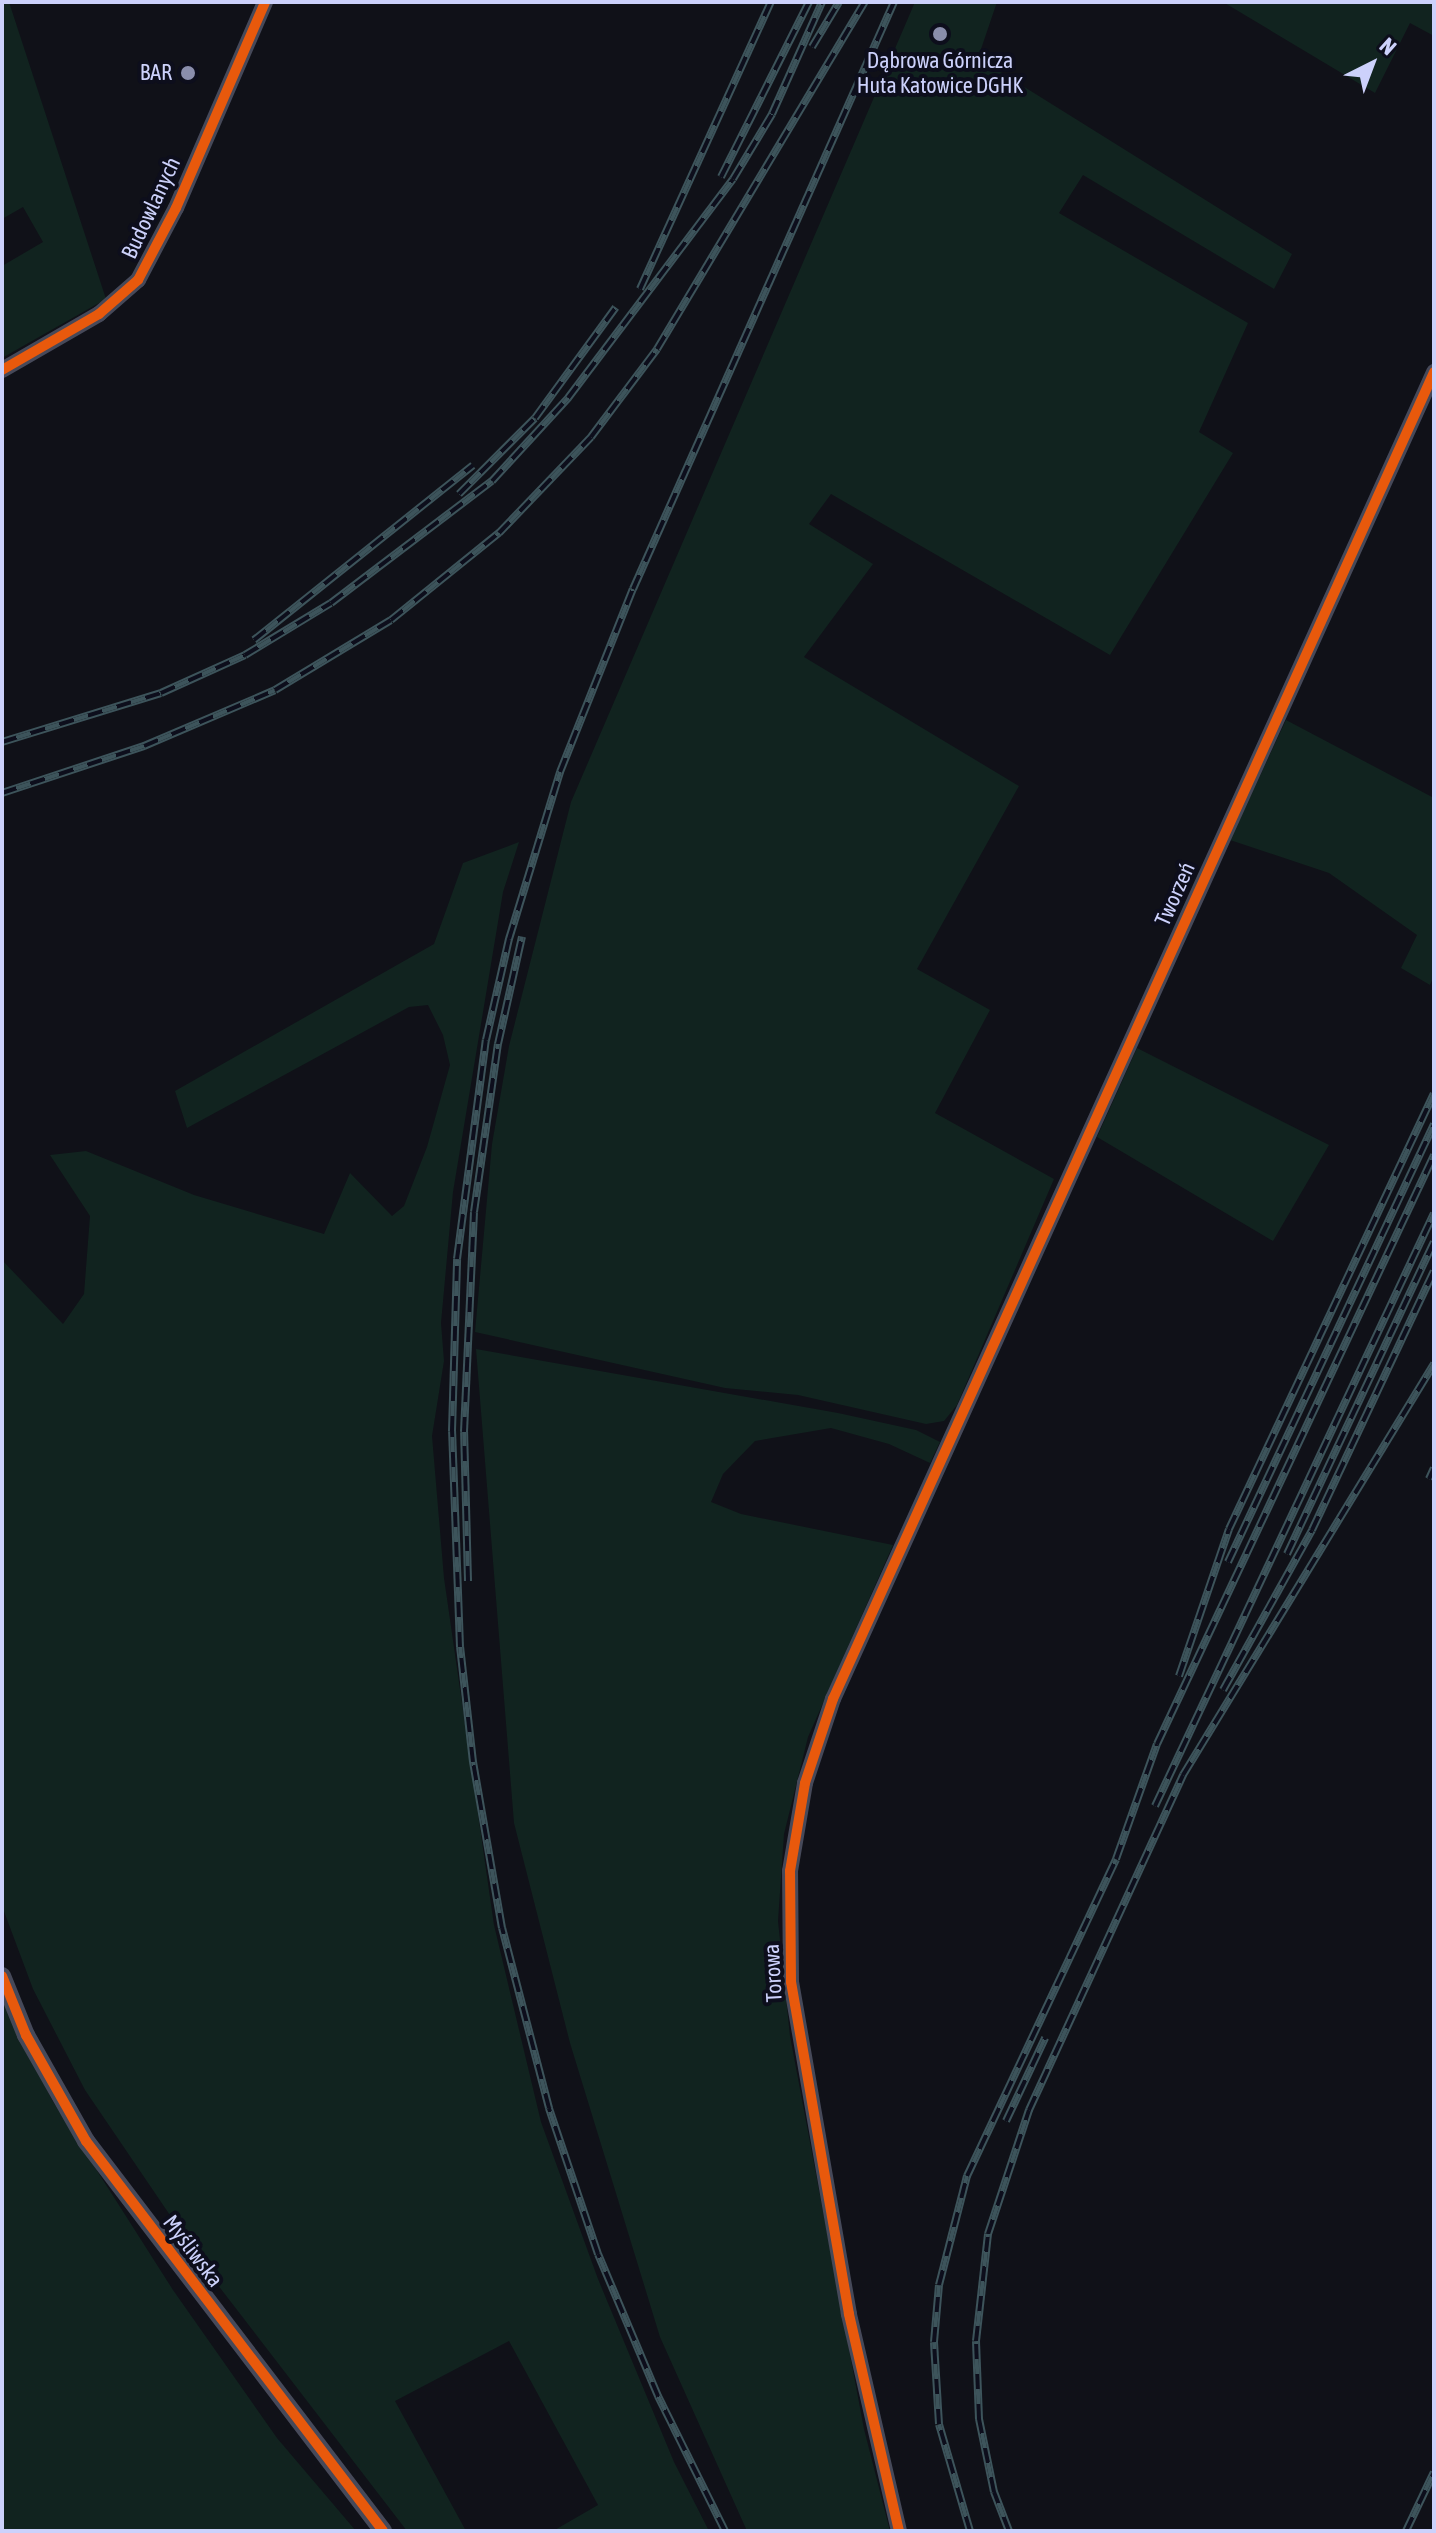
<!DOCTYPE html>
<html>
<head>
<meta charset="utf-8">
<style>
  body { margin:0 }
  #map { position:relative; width:1436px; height:2533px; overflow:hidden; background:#101118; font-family:"Asap Condensed",sans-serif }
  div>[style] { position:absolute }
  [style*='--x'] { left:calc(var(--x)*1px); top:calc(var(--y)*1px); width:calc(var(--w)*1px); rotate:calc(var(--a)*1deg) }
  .green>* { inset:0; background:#11231f }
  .minor>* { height:16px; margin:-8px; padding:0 8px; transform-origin:8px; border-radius:8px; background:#464959 }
  .tertiary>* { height:18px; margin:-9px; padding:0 9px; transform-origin:9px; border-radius:9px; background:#464959 }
  .rail>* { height:8px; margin-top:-4px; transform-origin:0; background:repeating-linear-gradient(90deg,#0d0e1c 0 15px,#3d545b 0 30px); box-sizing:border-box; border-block:2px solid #3d545b }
  .cycleway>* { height:10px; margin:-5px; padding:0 5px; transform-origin:5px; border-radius:5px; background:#e8590c }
  .dots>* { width:22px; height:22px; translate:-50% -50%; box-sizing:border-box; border:4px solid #0d0e1c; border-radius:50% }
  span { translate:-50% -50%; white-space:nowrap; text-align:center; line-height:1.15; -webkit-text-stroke:8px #0d0e1c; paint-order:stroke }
  .poi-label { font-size:22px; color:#ccd1fb }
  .right { translate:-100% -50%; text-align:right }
  .street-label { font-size:22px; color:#ccd1fb }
  .frame { position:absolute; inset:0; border:4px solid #ccd1fb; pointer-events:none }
  .north { position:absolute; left:1332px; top:24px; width:80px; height:80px; -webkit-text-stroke:6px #0d0e1c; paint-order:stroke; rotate:42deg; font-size:22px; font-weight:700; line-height:32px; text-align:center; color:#ccd1fb }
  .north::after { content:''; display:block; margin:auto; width:28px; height:36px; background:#ccd1fb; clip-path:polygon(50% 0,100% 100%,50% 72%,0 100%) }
</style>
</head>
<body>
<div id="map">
  <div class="green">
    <div style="clip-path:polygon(2px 2px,9px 2px,106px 299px,2px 358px,2px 266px,43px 242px,23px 207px,2px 219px)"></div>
    <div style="clip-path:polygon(915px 2px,997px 2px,978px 58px,1292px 254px,1274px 289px,1083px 175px,1059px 213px,1248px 323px,1199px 432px,1233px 453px,1110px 655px,831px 494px,809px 524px,873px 564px,804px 657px,1019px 786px,917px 969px,990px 1010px,935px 1113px,1054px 1179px,957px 1405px,944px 1421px,926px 1424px,798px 1395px,725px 1388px,475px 1332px,492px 1144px,509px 1046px,571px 802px)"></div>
    <div style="clip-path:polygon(1223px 2px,1434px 2px,1434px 36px,1410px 23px,1375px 93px)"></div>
    <div style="clip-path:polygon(1286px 720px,1434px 798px,1434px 976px,1430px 985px,1401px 968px,1417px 935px,1329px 873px,1230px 840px)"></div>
    <div style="clip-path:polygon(519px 842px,503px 892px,453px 1192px,441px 1323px,444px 1361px,432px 1436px,444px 1578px,494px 1925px,541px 2122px,598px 2279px,674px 2462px,709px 2531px,553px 2531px,598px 2505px,509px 2341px,395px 2401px,466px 2531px,407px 2531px,214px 2280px,85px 2090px,33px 1989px,2px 1906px,2px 1260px,63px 1324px,84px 1294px,90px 1216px,50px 1155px,86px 1151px,194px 1195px,324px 1234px,350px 1173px,392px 1216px,404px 1206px,427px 1147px,450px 1065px,443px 1035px,428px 1005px,409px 1007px,187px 1128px,175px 1091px,434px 944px,463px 863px)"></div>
    <div style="clip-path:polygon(1137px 1048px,1329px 1145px,1273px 1241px,1097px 1137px)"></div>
    <div style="clip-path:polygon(476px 1349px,838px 1413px,916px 1430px,940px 1442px,930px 1463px,889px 1444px,831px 1428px,755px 1441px,723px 1474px,711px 1502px,741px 1514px,893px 1545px,808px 1737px,784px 1834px,778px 1921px,790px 2036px,864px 2429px,890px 2531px,747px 2531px,660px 2337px,570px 2043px,514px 1823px)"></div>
    <div style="clip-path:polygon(2px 1998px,52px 2100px,173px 2290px,277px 2438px,356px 2531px,2px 2531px)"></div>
  </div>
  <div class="minor">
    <div style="--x:2;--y:370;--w:112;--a:-30"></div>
    <div style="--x:99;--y:314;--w:52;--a:-41.1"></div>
    <div style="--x:138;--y:280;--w:81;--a:-62.2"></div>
    <div style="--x:176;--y:208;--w:224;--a:-66.6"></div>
    <div style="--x:899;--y:2531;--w:223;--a:-103"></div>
    <div style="--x:849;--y:2314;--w:337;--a:-99.9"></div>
    <div style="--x:791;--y:1982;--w:111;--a:-90.5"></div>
    <div style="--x:790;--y:1871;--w:89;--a:-80.3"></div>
    <div style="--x:805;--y:1783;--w:89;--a:-71.6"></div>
    <div style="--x:833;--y:1699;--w:1457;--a:-65.63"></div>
  </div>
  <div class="tertiary">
    <div style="--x:2;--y:1976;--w:64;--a:67.9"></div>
    <div style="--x:26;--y:2035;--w:122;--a:60.5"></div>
    <div style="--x:86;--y:2141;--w:490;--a:52.7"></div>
  </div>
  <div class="rail">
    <div style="--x:812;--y:47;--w:52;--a:-59"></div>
    <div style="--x:721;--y:177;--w:196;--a:-63.3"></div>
    <div style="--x:640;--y:289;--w:315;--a:-65.5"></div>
    <div style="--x:459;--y:494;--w:107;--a:-45"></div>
    <div style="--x:535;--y:418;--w:137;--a:-53.9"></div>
    <div style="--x:254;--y:640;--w:280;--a:-38.6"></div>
    <div style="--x:2;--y:742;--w:166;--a:-17.1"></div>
    <div style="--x:161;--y:693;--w:92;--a:-24.3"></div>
    <div style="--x:245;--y:655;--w:100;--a:-31.2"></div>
    <div style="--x:331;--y:603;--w:202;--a:-37.2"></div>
    <div style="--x:492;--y:481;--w:113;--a:-47.5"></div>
    <div style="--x:568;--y:398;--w:274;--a:-53"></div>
    <div style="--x:733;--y:179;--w:76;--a:-59"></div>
    <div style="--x:772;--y:114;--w:123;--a:-65.9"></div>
    <div style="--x:2;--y:793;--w:150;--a:-18.3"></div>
    <div style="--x:144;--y:746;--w:142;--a:-23.1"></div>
    <div style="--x:275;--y:690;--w:135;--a:-31.1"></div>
    <div style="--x:391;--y:620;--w:139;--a:-38.9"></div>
    <div style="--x:499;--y:533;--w:133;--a:-46.2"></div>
    <div style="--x:591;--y:437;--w:110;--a:-53.1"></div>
    <div style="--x:657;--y:349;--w:405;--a:-59.1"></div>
    <div style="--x:1429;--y:1479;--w:12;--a:-66"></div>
    <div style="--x:1287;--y:1554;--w:345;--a:-64.8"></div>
    <div style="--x:1228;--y:1562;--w:484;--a:-64.8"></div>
    <div style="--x:468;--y:1581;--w:149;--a:-91.5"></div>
    <div style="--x:464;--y:1432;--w:220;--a:-87.4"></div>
    <div style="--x:474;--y:1212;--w:170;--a:-81.9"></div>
    <div style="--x:498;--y:1044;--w:110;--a:-77.4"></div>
    <div style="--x:1179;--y:1676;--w:155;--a:-71.2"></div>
    <div style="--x:1229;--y:1529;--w:481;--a:-64.8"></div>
    <div style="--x:1223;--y:1690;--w:183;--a:-60.9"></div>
    <div style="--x:1312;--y:1530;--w:286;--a:-64.8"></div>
    <div style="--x:1155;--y:1806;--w:655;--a:-64.8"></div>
    <div style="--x:1006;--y:2121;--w:92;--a:-64.8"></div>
    <div style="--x:725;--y:2531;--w:151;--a:-116.4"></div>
    <div style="--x:658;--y:2396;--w:154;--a:-112.9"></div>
    <div style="--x:598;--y:2254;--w:154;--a:-108.6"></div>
    <div style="--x:549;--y:2108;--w:186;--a:-104.6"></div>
    <div style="--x:502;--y:1928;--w:169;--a:-99.9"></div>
    <div style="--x:473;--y:1762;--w:116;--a:-96.4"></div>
    <div style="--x:460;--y:1647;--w:216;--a:-92.1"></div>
    <div style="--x:452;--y:1431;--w:172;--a:-88.3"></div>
    <div style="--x:457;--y:1259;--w:221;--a:-82.5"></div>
    <div style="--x:486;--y:1040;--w:104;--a:-77.2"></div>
    <div style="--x:509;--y:939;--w:175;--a:-73"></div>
    <div style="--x:560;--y:772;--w:197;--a:-68.3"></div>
    <div style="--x:633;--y:589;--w:642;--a:-66.03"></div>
    <div style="--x:970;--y:2531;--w:111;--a:-106.2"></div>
    <div style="--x:939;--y:2424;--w:82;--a:-93.5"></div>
    <div style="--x:934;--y:2342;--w:57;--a:-85"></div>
    <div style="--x:939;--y:2285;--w:113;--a:-75.6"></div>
    <div style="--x:967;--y:2176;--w:350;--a:-64.8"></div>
    <div style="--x:1116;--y:1859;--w:122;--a:-70.4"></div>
    <div style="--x:1157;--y:1744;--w:651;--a:-64.81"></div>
    <div style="--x:1009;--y:2531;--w:42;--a:-111"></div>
    <div style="--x:994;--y:2492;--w:75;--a:-101.6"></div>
    <div style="--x:979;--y:2419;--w:78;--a:-92.2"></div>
    <div style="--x:976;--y:2341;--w:108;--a:-83.6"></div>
    <div style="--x:988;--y:2234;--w:131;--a:-71.7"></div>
    <div style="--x:1029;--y:2110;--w:369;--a:-65.3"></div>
    <div style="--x:1183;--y:1775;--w:482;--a:-58.6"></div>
    <div style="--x:1406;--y:2531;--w:65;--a:-64.6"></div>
  </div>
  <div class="cycleway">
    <div style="--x:2;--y:370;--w:112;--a:-30"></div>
    <div style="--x:99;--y:314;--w:52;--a:-41.1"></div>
    <div style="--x:138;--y:280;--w:81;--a:-62.2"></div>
    <div style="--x:176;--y:208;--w:224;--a:-66.6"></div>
    <div style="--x:2;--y:1976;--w:64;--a:67.9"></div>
    <div style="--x:26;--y:2035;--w:122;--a:60.5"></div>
    <div style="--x:86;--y:2141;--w:490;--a:52.7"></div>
    <div style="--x:899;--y:2531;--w:223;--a:-103"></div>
    <div style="--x:849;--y:2314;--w:337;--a:-99.9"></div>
    <div style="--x:791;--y:1982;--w:111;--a:-90.5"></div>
    <div style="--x:790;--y:1871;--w:89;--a:-80.3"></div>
    <div style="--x:805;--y:1783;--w:89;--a:-71.6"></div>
    <div style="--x:833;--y:1699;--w:1457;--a:-65.63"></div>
  </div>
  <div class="dots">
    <div style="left:940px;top:34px;background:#8a8eac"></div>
    <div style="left:188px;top:73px;background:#8a8eac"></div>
  </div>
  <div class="poi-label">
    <span style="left:940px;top:73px">Dąbrowa Górnicza<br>Huta Katowice DGHK</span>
    <span class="right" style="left:172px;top:73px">BAR</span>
  </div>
  <div class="street-label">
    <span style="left:151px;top:208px;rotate:-65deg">Budowlanych</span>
    <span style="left:1175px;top:894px;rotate:-66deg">Tworzeń</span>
    <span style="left:773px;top:1973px;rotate:-93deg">Torowa</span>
    <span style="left:193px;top:2251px;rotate:53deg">Myśliwska</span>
  </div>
  <div class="frame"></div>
  <div class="north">N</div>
</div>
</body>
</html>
